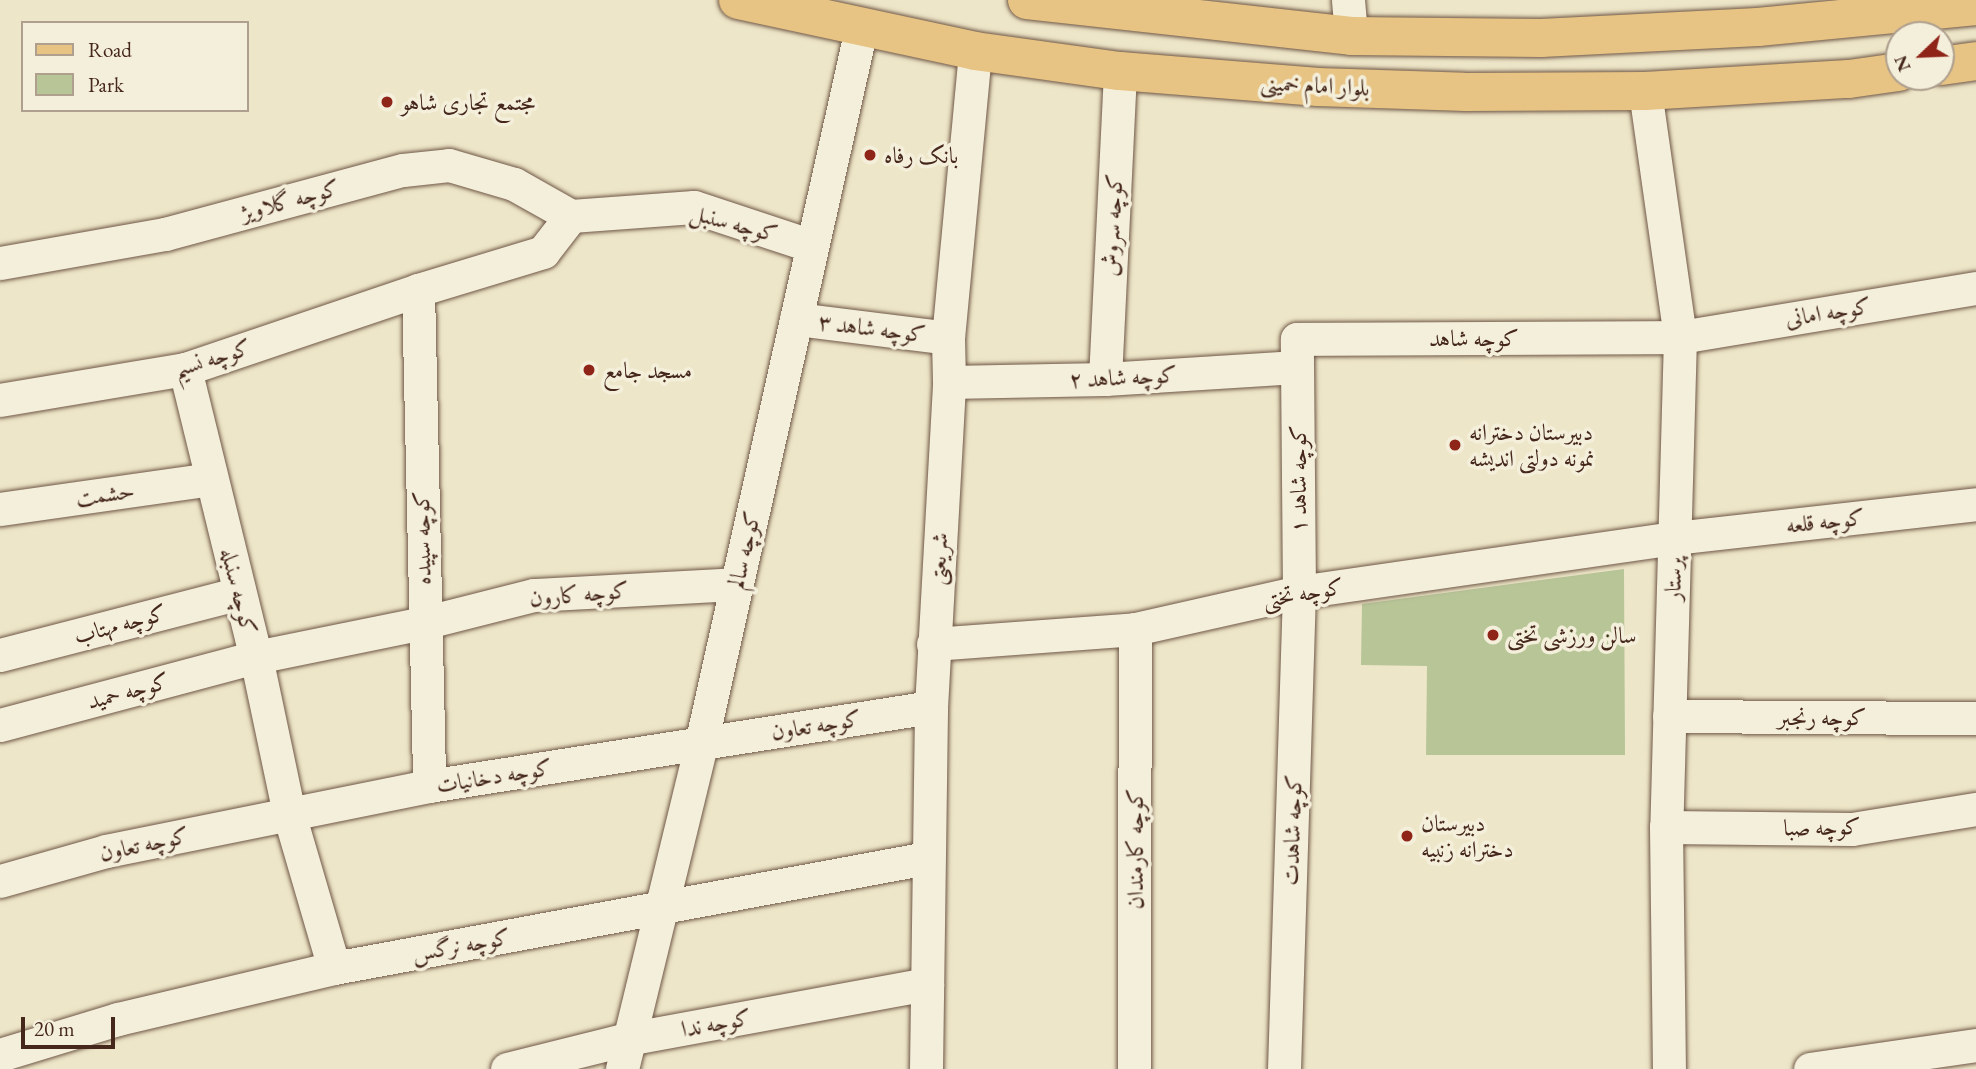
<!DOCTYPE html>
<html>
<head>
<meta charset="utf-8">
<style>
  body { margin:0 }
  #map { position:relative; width:1976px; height:1069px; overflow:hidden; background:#eee6c8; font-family:"EB Garamond",Amiri,serif }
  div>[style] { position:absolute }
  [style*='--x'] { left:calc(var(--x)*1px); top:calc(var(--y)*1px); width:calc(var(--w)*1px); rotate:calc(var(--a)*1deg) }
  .green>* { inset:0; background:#b7c597 }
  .roads { filter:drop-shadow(0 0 2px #6f5746) drop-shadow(0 0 2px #6f5746) }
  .minor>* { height:33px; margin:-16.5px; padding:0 16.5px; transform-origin:16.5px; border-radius:16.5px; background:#f4efdb }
  .major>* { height:38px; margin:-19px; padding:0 19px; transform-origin:19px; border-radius:19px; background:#e7c384 }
  .dots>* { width:19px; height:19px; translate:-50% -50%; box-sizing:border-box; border:4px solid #f4efdb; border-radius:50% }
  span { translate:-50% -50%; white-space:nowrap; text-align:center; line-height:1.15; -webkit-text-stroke:7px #f4efdb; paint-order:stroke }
  .street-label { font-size:23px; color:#45271b }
  .poi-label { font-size:23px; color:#45271b }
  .left { translate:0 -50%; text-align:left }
  .legend { position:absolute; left:21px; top:21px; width:228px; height:91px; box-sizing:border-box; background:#f4efdb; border:2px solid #ae9f8e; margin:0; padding:9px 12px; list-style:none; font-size:21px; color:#45271b }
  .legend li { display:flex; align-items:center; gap:14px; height:35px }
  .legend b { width:35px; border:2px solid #ae9f8e }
  .north { position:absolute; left:1885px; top:21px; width:70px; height:70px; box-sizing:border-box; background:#f4efdb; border:2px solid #ae9f8e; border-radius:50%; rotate:247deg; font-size:19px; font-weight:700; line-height:28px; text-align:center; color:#45271b }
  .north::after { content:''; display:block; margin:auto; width:24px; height:32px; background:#8f2418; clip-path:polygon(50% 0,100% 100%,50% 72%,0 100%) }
  .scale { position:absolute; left:21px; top:1017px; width:94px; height:32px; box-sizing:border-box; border:4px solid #45271b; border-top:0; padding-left:9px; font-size:21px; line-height:24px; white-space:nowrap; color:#45271b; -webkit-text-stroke:5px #f4efdb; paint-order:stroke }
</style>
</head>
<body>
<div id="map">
  <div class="green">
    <div style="clip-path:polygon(1624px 569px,1625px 755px,1426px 755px,1427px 666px,1361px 665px,1362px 604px)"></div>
  </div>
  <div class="roads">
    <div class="minor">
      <div style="--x:1348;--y:0;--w:36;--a:85"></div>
      <div style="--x:1645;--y:91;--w:248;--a:81.9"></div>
      <div style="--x:1680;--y:337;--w:490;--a:91.6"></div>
      <div style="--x:1666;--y:827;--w:242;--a:89.3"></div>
      <div style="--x:571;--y:216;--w:123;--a:-4.2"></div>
      <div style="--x:694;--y:207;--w:124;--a:18.3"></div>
      <div style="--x:0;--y:263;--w:168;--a:-10"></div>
      <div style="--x:165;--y:234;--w:246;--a:-15.1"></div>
      <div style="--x:403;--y:170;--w:46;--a:-6.2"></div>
      <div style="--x:449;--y:165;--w:68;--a:16.3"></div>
      <div style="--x:514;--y:184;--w:65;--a:29.3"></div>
      <div style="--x:418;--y:290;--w:496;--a:88.7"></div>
      <div style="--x:796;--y:319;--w:153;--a:7.1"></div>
      <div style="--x:185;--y:369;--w:297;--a:76.2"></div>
      <div style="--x:256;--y:657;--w:160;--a:78.1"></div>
      <div style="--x:289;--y:814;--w:160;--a:73.7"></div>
      <div style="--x:1105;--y:379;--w:308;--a:-87.2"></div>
      <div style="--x:949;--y:382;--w:156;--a:-1.1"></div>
      <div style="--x:1105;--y:379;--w:192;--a:-3.6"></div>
      <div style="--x:0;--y:400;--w:188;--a:-9.5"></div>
      <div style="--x:185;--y:369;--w:246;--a:-18.7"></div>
      <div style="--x:418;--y:290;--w:131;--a:-16.9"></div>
      <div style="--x:543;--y:252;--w:46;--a:-52.1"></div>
      <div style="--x:0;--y:509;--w:212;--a:-8.1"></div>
      <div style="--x:933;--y:644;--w:203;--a:-4.2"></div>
      <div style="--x:1135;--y:629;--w:168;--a:-12.7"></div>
      <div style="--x:1299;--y:592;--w:379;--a:-8.2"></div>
      <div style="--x:1674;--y:538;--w:304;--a:-6.4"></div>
      <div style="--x:0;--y:655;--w:247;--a:-14.5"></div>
      <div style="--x:1669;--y:716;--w:307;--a:0.4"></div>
      <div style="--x:0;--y:725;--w:265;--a:-14.9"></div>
      <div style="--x:256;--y:657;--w:170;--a:-11.5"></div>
      <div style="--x:423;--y:623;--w:114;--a:-14.2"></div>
      <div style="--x:534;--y:595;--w:203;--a:-3.1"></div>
      <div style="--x:1666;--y:827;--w:186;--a:0.6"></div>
      <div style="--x:1852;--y:829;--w:126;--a:-9.2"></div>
      <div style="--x:0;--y:881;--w:110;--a:-15.8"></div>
      <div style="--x:106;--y:851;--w:329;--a:-11.4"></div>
      <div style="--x:429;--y:786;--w:508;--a:-8.94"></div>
      <div style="--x:0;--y:1055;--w:123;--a:-17"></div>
      <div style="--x:118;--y:1019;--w:222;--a:-13.3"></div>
      <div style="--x:334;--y:968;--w:603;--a:-10.51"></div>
      <div style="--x:507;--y:1069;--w:124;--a:-14"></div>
      <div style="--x:627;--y:1039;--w:305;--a:-10.4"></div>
      <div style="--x:622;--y:1069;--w:334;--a:-76.3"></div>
      <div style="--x:701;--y:744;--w:733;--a:-77.39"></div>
      <div style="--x:926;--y:1069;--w:362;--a:-89.2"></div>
      <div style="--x:931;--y:707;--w:325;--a:-86.8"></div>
      <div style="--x:949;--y:382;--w:44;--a:-91.3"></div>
      <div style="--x:948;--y:338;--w:288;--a:-84.6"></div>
      <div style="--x:1134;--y:1069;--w:440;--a:-89.9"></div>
      <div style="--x:1284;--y:1069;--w:477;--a:-88.2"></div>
      <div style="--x:1299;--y:592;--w:253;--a:-90.5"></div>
      <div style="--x:1297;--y:339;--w:383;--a:-0.3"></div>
      <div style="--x:1680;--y:337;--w:300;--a:-9.4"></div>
      <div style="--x:1810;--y:1069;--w:168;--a:-8.2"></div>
    </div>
    <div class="major">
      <div style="--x:738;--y:0;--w:242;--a:12.1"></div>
      <div style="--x:975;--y:51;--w:146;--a:7.9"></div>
      <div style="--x:1120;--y:71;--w:199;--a:4.6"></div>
      <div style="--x:1318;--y:87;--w:148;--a:1.9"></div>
      <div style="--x:1466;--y:92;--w:179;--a:-0.3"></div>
      <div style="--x:1645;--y:91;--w:204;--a:-3.4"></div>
      <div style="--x:1849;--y:79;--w:50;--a:-8"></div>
      <div style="--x:1027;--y:0;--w:326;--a:6.3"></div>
      <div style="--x:1351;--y:36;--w:190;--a:0.6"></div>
      <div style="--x:1541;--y:38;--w:217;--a:-2.9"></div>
      <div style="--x:1758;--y:27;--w:219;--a:-5.5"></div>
      <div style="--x:1941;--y:66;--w:35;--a:-8"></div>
    </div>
  </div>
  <div class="dots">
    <div style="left:387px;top:102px;background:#8f2418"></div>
    <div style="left:870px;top:155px;background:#8f2418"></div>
    <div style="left:589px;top:370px;background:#8f2418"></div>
    <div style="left:1455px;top:445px;background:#8f2418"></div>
    <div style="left:1493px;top:635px;background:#8f2418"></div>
    <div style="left:1407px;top:836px;background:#8f2418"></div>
  </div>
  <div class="street-label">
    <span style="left:1315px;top:85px;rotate:3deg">بلوار امام خمینی</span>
    <span style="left:290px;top:200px;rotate:-15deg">کوچه گلاویژ</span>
    <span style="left:734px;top:223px;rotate:15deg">کوچه سنبل</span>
    <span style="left:1112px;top:225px;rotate:-87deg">کوچه سروش</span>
    <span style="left:1828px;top:312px;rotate:-9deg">کوچه امانی</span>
    <span style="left:872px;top:328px;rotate:7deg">کوچه شاهد ۳</span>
    <span style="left:1474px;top:338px">کوچه شاهد</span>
    <span style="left:212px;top:358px;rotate:-17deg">کوچه نسیم</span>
    <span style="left:1123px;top:377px;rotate:-3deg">کوچه شاهد ۲</span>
    <span style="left:1298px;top:479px;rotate:-90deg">کوچه شاهد ۱</span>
    <span style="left:105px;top:494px;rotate:-8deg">حشمت</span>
    <span style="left:1825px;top:521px;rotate:-6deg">کوچه قلعه</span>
    <span style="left:422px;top:538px;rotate:-91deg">کوچه سپیده</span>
    <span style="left:744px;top:550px;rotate:-77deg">کوچه سالم</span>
    <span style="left:938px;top:559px;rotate:-87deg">شریعتی</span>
    <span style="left:1673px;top:579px;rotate:-88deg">پرستار</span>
    <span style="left:239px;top:591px;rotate:76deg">کوچه سنبله</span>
    <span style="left:1303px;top:593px;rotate:-10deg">کوچه تختی</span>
    <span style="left:579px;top:594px;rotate:-5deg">کوچه کارون</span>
    <span style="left:120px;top:624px;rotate:-15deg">کوچه مهتاب</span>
    <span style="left:128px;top:691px;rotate:-15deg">کوچه حمید</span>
    <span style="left:1822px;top:717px">کوچه رنجبر</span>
    <span style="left:816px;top:725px;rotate:-9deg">کوچه تعاون</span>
    <span style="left:494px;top:776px;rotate:-9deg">کوچه دخانیات</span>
    <span style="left:1822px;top:827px;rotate:-1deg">کوچه صبا</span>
    <span style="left:1292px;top:830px;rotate:-88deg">کوچه شاهدت</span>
    <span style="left:144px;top:844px;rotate:-12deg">کوچه تعاون</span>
    <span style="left:1135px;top:849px;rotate:-90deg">کوچه کارمندان</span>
    <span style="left:461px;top:945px;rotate:-10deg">کوچه نرگس</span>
    <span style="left:716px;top:1023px;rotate:-10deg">کوچه ندا</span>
  </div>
  <div class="poi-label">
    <span class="left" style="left:401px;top:102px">مجتمع تجاری شاهو</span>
    <span class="left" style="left:884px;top:155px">بانک رفاه</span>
    <span class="left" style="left:603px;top:370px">مسجد جامع</span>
    <span class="left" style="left:1469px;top:445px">دبیرستان دخترانه<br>نمونه دولتی اندیشه</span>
    <span class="left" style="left:1507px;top:635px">سالن ورزشی تختی</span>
    <span class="left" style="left:1421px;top:836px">دبیرستان<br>دخترانه زنبیه</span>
  </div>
  <ul class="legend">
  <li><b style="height:9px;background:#e7c384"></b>Road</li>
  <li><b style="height:19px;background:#b7c597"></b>Park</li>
  </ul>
  <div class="north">N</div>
  <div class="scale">20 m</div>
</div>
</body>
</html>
